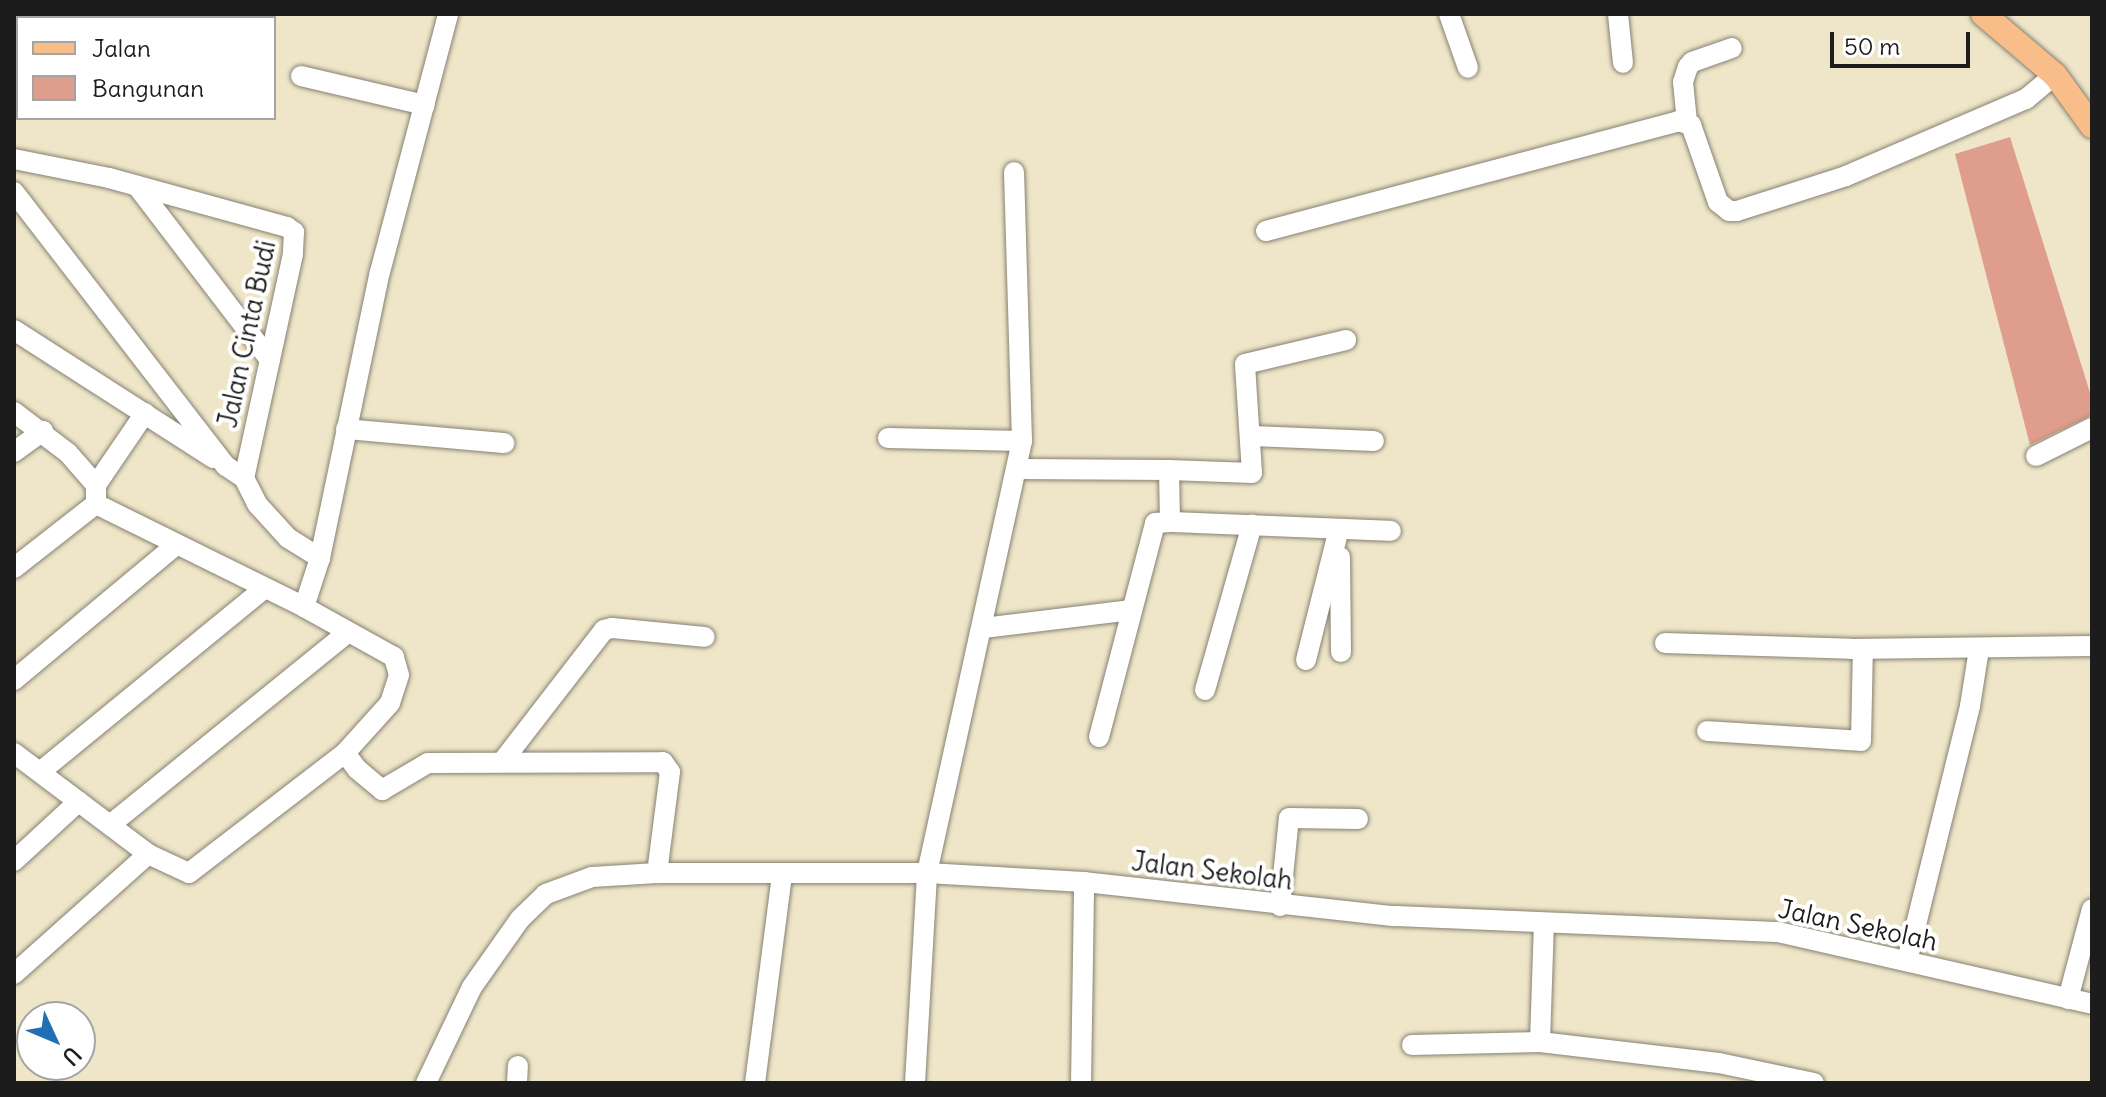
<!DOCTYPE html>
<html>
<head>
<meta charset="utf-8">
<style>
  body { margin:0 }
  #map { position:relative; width:2106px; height:1097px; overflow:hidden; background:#efe6c9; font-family:Delius,sans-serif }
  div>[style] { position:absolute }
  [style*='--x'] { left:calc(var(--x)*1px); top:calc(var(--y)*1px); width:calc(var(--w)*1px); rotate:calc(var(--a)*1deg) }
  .building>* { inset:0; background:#df9e8d }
  .roads { filter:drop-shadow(0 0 2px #868172) drop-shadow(0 0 2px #868172) }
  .minor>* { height:20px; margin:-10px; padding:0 10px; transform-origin:10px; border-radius:10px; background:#fff }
  .major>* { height:24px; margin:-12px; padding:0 12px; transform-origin:12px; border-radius:12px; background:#f8bd88 }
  span { translate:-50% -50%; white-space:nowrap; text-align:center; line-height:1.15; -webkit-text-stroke:8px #fff; paint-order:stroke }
  .street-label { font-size:26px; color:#1c1c1c }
  .frame { position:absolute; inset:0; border:16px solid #1c1c1c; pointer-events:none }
  .legend { position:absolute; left:16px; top:16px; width:260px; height:104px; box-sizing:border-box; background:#fff; border:2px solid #a4a4a4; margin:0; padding:10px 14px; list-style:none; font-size:24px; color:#1c1c1c }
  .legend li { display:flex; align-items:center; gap:16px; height:40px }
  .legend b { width:40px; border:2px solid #a4a4a4 }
  .north { position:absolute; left:16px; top:1001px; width:80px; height:80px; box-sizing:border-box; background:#fff; border:2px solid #a4a4a4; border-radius:50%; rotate:134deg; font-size:22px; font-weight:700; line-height:32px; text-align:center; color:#1c1c1c }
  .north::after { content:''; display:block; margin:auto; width:28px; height:36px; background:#1f6fb2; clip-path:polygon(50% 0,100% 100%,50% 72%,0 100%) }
  .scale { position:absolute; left:1830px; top:32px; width:140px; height:36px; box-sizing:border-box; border:4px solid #1c1c1c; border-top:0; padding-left:10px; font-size:24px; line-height:28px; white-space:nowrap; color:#1c1c1c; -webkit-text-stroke:6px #fff; paint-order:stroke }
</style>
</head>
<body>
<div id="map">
  <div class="building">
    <div style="clip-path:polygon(2010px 137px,2092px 399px,2092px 415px,2030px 445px,1955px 154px)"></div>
  </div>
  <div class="roads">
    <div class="minor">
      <div style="--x:1449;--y:14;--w:57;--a:70.6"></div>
      <div style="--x:1618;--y:14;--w:49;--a:84.2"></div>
      <div style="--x:14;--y:41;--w:4;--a:14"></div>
      <div style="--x:301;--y:76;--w:127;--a:13.2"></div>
      <div style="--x:1687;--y:122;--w:40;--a:-95.7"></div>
      <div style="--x:1683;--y:82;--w:16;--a:-72"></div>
      <div style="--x:1688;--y:67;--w:6;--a:-51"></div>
      <div style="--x:1692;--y:62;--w:42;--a:-19.3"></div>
      <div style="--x:14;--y:159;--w:97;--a:11.3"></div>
      <div style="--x:109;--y:178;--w:185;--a:15.4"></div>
      <div style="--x:287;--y:227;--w:9;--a:36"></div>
      <div style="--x:294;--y:232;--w:22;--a:93"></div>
      <div style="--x:293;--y:254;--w:229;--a:102.3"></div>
      <div style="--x:244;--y:478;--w:29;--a:63"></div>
      <div style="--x:257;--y:504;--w:46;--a:47.6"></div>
      <div style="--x:288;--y:538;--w:38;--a:32"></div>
      <div style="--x:137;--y:186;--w:219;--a:52.6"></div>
      <div style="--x:14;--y:192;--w:346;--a:52.3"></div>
      <div style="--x:226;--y:466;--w:22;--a:34"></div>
      <div style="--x:1266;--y:231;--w:426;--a:-14.9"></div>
      <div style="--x:1678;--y:121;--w:14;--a:17"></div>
      <div style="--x:1691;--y:125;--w:82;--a:70.7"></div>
      <div style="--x:1718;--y:202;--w:14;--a:39"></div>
      <div style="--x:1729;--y:211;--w:8;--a:0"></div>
      <div style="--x:1737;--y:211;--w:114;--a:-17.8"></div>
      <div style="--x:1846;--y:176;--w:196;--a:-23.2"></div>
      <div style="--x:2026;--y:99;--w:38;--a:-40"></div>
      <div style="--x:14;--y:330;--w:237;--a:32.7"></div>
      <div style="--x:14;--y:412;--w:68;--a:37.2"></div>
      <div style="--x:68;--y:453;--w:43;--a:48.8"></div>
      <div style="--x:145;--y:413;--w:87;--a:124.2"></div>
      <div style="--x:96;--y:485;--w:19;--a:90"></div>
      <div style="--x:96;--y:504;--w:232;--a:26.3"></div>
      <div style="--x:346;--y:429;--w:159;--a:5.1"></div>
      <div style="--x:1252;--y:436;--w:122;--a:2.3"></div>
      <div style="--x:888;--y:438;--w:134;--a:1.3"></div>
      <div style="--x:14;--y:452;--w:36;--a:-36"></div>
      <div style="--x:2036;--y:456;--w:63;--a:-26.6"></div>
      <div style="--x:1018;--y:469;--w:151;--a:0.4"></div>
      <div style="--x:1169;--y:470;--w:52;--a:88.9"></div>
      <div style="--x:1170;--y:522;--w:221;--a:2.3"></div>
      <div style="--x:1169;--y:470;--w:83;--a:2.1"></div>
      <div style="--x:1252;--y:473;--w:109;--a:-93.7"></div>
      <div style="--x:1245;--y:364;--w:104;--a:-13.4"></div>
      <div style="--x:1340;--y:557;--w:95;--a:89.4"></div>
      <div style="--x:14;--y:568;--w:104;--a:-38"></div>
      <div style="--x:983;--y:628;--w:150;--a:-6.9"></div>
      <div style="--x:1665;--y:643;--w:186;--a:1.8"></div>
      <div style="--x:1851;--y:649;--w:241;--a:-0.7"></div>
      <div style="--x:1306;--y:660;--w:135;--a:-75.9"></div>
      <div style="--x:14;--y:680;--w:211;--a:-39.8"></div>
      <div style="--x:1205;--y:690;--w:172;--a:-74.1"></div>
      <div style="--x:1707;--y:731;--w:154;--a:3.7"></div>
      <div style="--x:1861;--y:741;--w:92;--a:-88.8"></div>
      <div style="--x:1099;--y:737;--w:221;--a:-75.3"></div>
      <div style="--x:1155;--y:523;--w:15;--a:-4"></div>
      <div style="--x:14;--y:753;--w:168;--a:37"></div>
      <div style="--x:148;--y:854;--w:45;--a:24.9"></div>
      <div style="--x:189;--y:873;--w:197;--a:-37.6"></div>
      <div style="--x:345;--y:753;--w:67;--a:-48"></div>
      <div style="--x:390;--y:703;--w:29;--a:-72"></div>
      <div style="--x:399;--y:675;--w:19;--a:-106"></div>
      <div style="--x:394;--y:657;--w:103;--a:-150.9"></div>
      <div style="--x:304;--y:607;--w:52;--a:-71.9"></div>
      <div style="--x:320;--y:558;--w:292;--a:-78.2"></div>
      <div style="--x:380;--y:272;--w:267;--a:-75.2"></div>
      <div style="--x:345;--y:753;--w:20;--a:53"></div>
      <div style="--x:357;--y:769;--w:33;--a:40"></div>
      <div style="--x:382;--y:790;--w:53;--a:-30.4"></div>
      <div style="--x:428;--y:763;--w:235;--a:-0.2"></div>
      <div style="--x:663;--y:762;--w:12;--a:55"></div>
      <div style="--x:670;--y:772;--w:102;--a:97.3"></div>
      <div style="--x:502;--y:762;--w:167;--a:-52.3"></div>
      <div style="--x:604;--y:630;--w:8;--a:-14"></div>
      <div style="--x:612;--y:628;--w:93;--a:5.5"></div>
      <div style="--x:40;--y:772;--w:287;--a:-39.3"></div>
      <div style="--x:110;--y:825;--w:306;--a:-39"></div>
      <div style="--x:14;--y:861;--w:88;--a:-42.7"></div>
      <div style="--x:1280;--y:906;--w:88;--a:-84.2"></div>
      <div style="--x:1289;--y:818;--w:69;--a:0.8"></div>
      <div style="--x:1907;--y:961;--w:263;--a:-76.1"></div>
      <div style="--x:1970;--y:706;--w:58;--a:-81"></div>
      <div style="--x:14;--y:974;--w:180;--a:-41.8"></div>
      <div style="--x:2068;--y:999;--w:93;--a:-75.1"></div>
      <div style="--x:1540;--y:1042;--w:180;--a:6.7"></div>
      <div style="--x:1719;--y:1063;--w:97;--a:11.9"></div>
      <div style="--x:1412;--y:1045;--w:128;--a:-1.3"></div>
      <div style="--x:1540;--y:1042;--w:118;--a:-88.1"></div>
      <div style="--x:426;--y:1083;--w:106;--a:-64.4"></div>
      <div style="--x:472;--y:987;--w:83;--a:-54.8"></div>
      <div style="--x:520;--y:919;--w:36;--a:-44"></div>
      <div style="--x:546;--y:894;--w:49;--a:-20.3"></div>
      <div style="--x:592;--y:877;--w:65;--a:-3.5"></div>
      <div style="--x:657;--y:873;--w:270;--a:0"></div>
      <div style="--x:927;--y:873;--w:157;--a:3.3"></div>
      <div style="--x:1084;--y:882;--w:312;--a:6.3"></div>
      <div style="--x:1394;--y:916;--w:384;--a:2.4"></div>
      <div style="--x:1778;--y:932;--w:322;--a:12.9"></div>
      <div style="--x:517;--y:1083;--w:17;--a:-87"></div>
      <div style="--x:755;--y:1083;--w:210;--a:-82.6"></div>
      <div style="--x:915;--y:1083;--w:210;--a:-86.7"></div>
      <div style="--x:927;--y:873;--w:442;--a:-77.6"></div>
      <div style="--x:1022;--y:441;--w:269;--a:-91.7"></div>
      <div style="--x:1081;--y:1083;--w:201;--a:-89.1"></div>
    </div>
    <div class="major">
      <div style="--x:1983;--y:14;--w:94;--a:40.3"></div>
      <div style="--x:2055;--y:75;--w:63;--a:54"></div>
    </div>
  </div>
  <div class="street-label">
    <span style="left:247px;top:334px;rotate:-78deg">Jalan Cinta Budi</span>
    <span style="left:1212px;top:871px;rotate:7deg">Jalan Sekolah</span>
    <span style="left:1858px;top:925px;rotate:12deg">Jalan Sekolah</span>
  </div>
  <div class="frame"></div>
  <ul class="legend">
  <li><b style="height:10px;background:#f8bd88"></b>Jalan</li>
  <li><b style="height:22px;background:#df9e8d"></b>Bangunan</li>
  </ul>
  <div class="north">U</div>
  <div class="scale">50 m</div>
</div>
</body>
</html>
